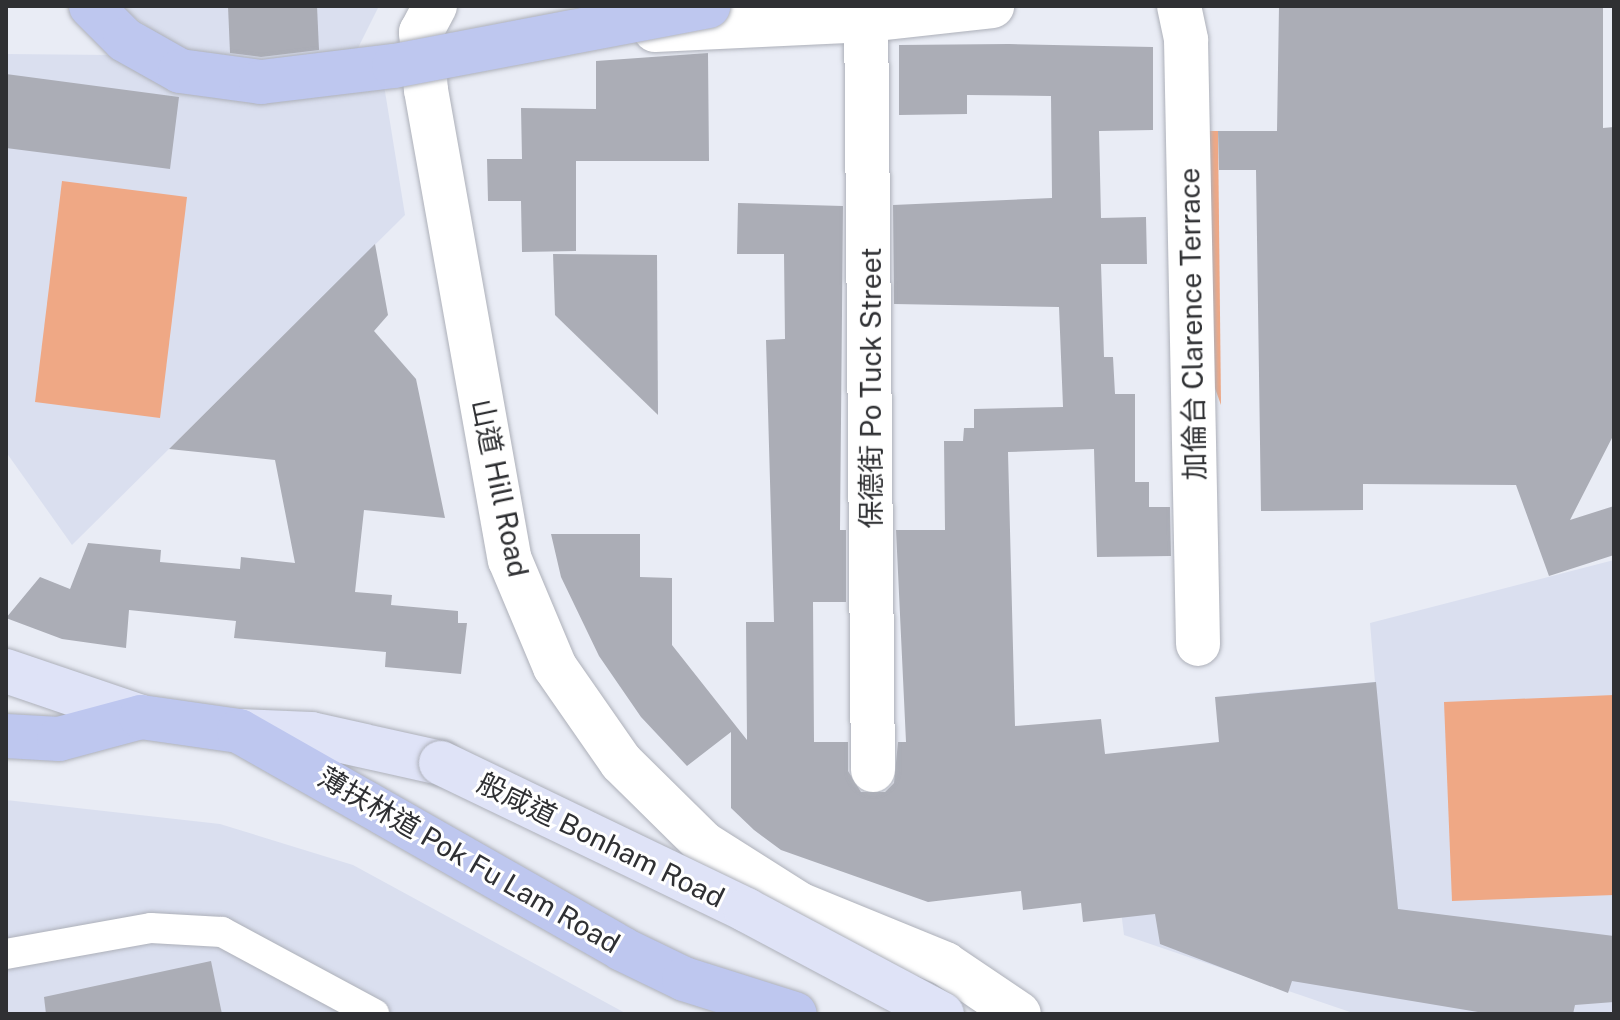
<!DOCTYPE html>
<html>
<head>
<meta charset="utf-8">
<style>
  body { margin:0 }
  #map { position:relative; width:1620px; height:1020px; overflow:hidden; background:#e9ecf5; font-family:"Public Sans","Noto Sans TC",sans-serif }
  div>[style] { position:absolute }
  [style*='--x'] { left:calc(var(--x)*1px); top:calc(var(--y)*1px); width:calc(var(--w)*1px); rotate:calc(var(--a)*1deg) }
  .built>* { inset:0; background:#dadfef }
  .green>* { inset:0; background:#efa885 }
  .building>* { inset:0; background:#abadb6 }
  .roads { filter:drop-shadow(0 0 2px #adb0b9) drop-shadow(0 0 2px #adb0b9) }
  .lane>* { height:30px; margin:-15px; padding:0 15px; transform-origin:15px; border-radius:15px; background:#fff }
  .street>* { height:44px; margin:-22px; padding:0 22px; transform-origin:22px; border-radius:22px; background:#fff }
  .secondary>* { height:44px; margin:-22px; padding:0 22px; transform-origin:22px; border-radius:22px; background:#dfe3f7 }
  .primary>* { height:44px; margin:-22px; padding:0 22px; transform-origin:22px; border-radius:22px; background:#bec7ef }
  .bridges { filter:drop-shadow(0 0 2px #adb0b9) drop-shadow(0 0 2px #adb0b9) }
  .secondary-bridge>* { height:44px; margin:-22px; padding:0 22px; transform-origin:22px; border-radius:22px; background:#dfe3f7 }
  .primary-bridge>* { height:44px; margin:-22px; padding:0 22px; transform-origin:22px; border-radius:22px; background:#bec7ef }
  span { translate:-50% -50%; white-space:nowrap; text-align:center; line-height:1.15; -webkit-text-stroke:6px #fff; paint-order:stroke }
  .street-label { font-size:28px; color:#2f3033 }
  .frame { position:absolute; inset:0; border:8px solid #2f3033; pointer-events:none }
</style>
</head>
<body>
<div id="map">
  <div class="built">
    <div style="clip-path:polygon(119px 6px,379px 6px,352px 60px,322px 64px,191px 58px)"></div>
    <div style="clip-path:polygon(6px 54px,113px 55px,383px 79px,405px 215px,72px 545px,6px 452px)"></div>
    <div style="clip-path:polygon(1614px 560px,1614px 1014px,1356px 1014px,1124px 935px,1119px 895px,1268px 879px,1249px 693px,1375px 682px,1370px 623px)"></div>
    <div style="clip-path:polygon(6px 800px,220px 824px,353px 865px,627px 1014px,6px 1014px)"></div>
  </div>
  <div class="green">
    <div style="clip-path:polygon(1199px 131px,1218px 131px,1221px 405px,1203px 355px)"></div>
    <div style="clip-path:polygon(62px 181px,187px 197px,160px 418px,35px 402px)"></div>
    <div style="clip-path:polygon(1614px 695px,1614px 895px,1452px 901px,1444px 702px)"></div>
  </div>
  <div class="building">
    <div style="clip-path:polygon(228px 6px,317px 6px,319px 50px,261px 57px,230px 53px)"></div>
    <div style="clip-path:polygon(1279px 6px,1603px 6px,1603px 128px,1614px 127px,1614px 434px,1570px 520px,1614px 506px,1614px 555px,1549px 576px,1516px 485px,1363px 484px,1363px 510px,1261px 511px,1256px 170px,1219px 170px,1218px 131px,1277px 131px)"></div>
    <div style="clip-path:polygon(1009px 44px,1153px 47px,1153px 130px,1099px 131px,1101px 218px,1146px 217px,1147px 264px,1101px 264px,1104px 357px,1113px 357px,1115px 394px,1135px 394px,1135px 482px,1149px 482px,1149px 507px,1170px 507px,1171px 556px,1097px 557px,1094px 449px,1008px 452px,1015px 726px,1101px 719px,1105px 754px,1219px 742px,1215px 697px,1376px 682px,1398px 909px,1614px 936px,1614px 1002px,1575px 1005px,1573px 1014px,1490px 1014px,1292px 981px,1288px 993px,1160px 944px,1155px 914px,1083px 922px,1081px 903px,1023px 910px,1021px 891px,928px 902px,781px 850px,754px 830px,731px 808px,731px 732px,687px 766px,641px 717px,599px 656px,561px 577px,551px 534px,640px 534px,640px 577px,672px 578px,672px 645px,747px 740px,746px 622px,774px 622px,766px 340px,785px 339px,784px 254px,737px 254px,738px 203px,843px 206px,840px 530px,846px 530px,846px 602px,813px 602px,814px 742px,848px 742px,848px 771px,861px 792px,885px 792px,894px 783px,898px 742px,906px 742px,896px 530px,945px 530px,944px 441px,963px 441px,964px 428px,974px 428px,974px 409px,1063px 407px,1059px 307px,894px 304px,893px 205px,1052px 198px,1051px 96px,967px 95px,967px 114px,899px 115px,899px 45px)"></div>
    <div style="clip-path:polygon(708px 53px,709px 161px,576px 161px,576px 251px,522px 252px,521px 201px,488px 201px,487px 159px,522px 159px,521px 108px,596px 109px,596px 61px)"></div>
    <div style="clip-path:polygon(6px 74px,179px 97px,170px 169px,6px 148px)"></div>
    <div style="clip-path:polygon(375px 244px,388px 315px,374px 331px,416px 379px,445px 518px,364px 510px,355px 592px,392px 595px,391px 605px,458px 611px,458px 623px,467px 623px,461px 674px,385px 667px,386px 652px,234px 638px,236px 621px,129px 610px,126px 648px,62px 639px,6px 618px,40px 577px,70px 589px,88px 543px,161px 550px,160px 562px,240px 569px,241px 557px,295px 563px,275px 460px,169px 449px)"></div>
    <div style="clip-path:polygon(553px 254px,657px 255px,658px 415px,555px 315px)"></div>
    <div style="clip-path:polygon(211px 961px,222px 1014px,46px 1014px,44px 997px)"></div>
  </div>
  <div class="roads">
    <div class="lane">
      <div style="--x:6;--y:954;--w:147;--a:-10.2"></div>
      <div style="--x:151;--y:928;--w:71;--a:3.2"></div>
      <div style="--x:222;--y:932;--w:173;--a:28.3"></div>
    </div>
    <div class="street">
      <div style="--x:435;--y:6;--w:30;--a:118"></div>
      <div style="--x:421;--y:32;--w:58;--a:85.1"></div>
      <div style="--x:426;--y:90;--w:477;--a:79.9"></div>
      <div style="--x:510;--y:560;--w:116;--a:67.2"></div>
      <div style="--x:555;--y:667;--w:116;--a:55.2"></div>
      <div style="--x:621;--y:762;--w:115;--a:44.6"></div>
      <div style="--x:703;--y:843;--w:114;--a:32.4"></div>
      <div style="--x:799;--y:904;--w:158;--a:22.3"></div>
      <div style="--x:945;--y:964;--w:89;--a:34"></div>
      <div style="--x:866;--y:6;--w:764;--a:89.48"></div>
      <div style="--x:1179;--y:6;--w:35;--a:78"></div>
      <div style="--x:1186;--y:40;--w:604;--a:88.86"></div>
      <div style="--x:655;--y:30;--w:213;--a:-2.7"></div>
      <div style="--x:868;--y:20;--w:125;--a:-6.4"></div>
    </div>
    <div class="secondary">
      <div style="--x:6;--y:671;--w:143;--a:18.8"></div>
      <div style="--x:239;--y:731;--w:72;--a:2.4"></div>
      <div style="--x:311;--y:734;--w:133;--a:12.6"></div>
    </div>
    <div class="primary">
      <div style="--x:6;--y:736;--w:53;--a:3.2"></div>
      <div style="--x:59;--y:739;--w:85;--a:-15"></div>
      <div style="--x:141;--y:717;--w:99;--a:8.1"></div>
      <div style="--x:239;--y:731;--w:441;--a:29.6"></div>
      <div style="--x:622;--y:949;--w:69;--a:25.8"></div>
      <div style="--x:684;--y:979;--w:116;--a:17.5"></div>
    </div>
  </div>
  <div class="bridges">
    <div class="secondary-bridge">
      <div style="--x:441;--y:763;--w:339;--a:25.7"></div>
      <div style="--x:746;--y:910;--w:222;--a:28"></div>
    </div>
    <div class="primary-bridge">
      <div style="--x:91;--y:6;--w:48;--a:45"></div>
      <div style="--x:125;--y:40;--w:63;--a:29.4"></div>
      <div style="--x:180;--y:71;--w:82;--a:7.7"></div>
      <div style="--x:261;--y:82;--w:134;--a:-6.9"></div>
      <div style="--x:394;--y:66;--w:320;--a:-10.8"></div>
    </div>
  </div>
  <div class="street-label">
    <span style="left:1192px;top:324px;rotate:-91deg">加倫台 Clarence Terrace</span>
    <span style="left:871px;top:388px;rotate:-90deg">保德街 Po Tuck Street</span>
    <span style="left:500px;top:488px;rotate:78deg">山道 Hill Road</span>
    <span style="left:601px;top:840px;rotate:26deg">般咸道 Bonham Road</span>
    <span style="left:469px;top:860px;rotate:30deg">薄扶林道 Pok Fu Lam Road</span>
  </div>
  <div class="frame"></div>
</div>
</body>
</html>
